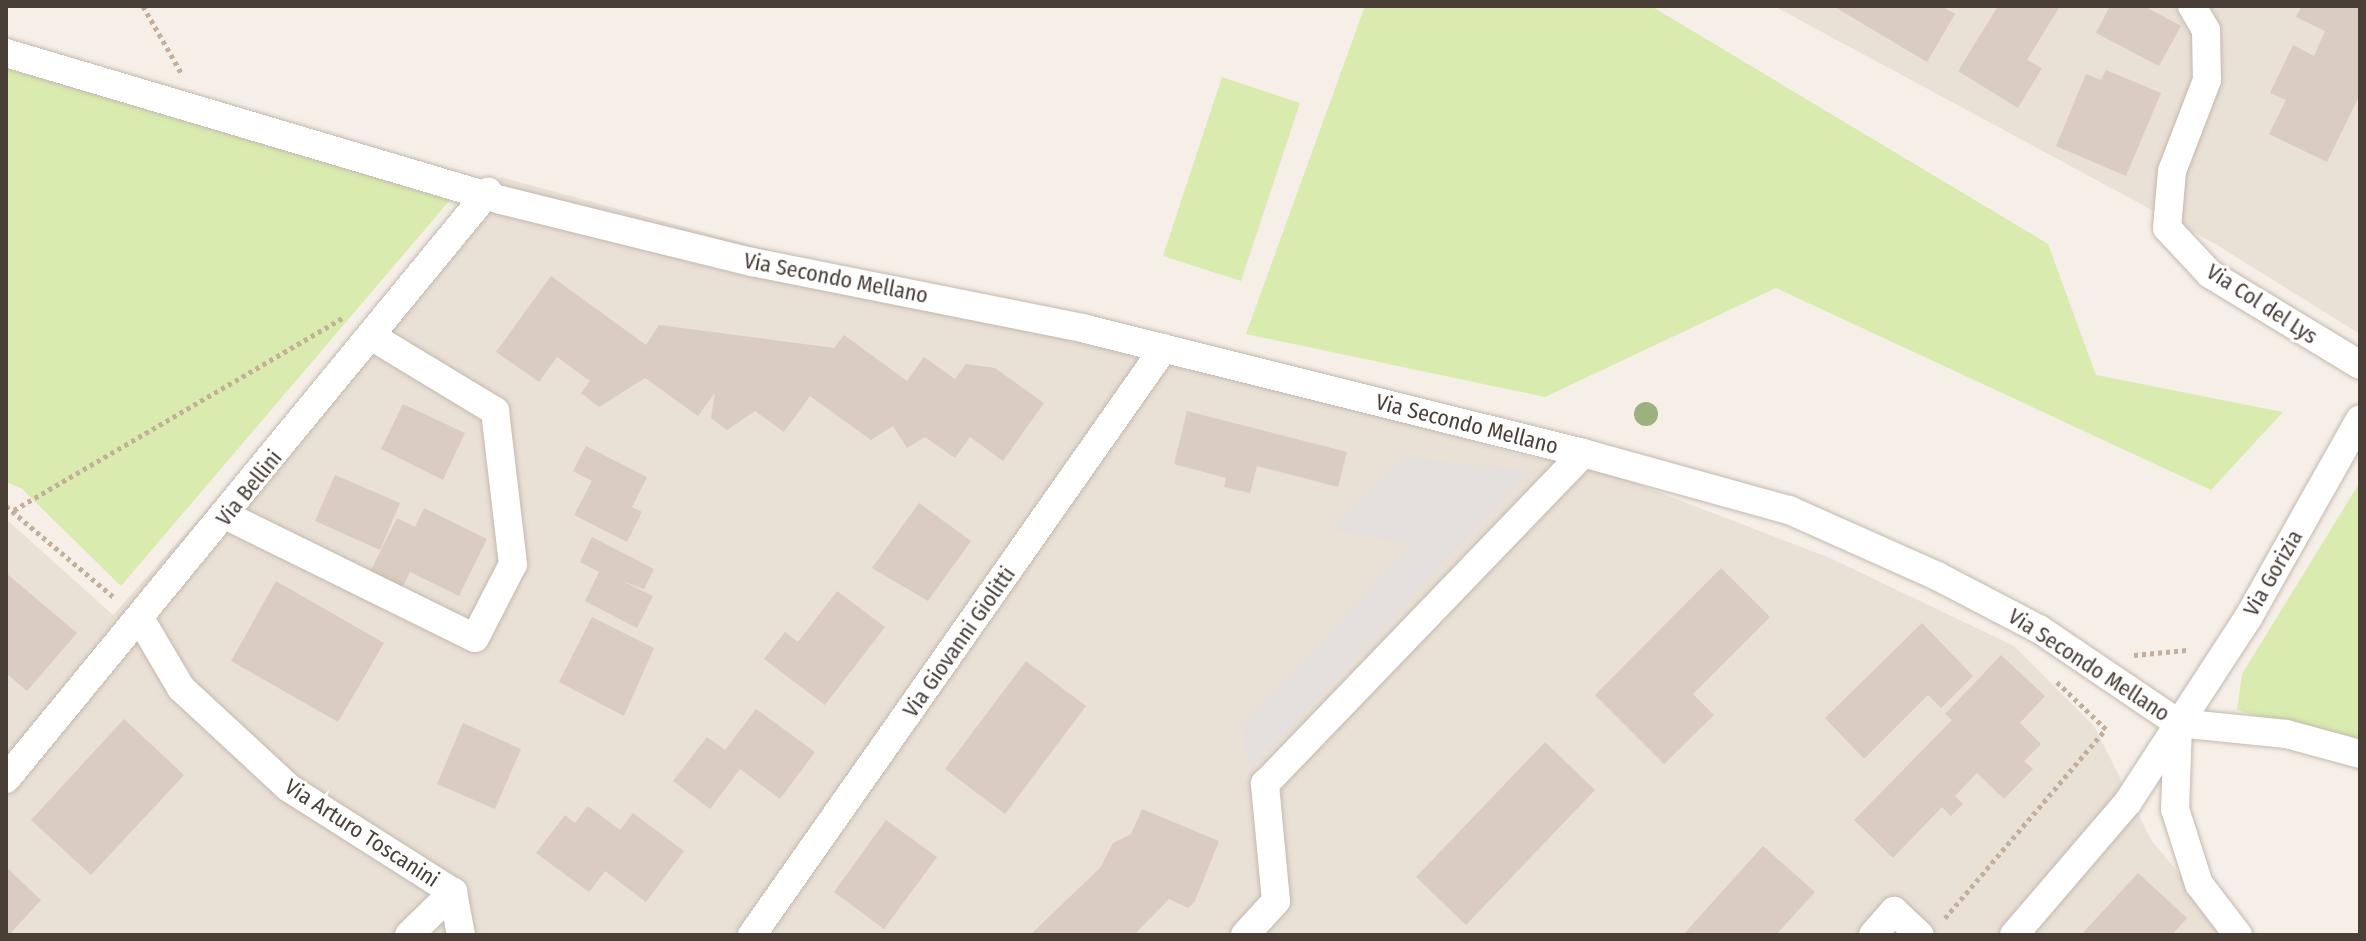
<!DOCTYPE html>
<html>
<head>
<meta charset="utf-8">
<style>
  body { margin:0 }
  #map { position:relative; width:2366px; height:941px; overflow:hidden; background:#f5efe8; font-family:"Fira Sans Condensed",sans-serif }
  div>[style] { position:absolute }
  [style*='--x'] { left:calc(var(--x)*1px); top:calc(var(--y)*1px); width:calc(var(--w)*1px); rotate:calc(var(--a)*1deg) }
  .residential>* { inset:0; background:#e9e0d6 }
  .green>* { inset:0; background:#d9ebaf }
  .parking>* { inset:0; background:#e3e0dd }
  .building>* { inset:0; background:#daccc0 }
  .path>* { height:5px; margin-top:-2.5px; transform-origin:0; background:repeating-linear-gradient(90deg,#c3af9a 0 4px,transparent 0 8px) }
  .roads { filter:drop-shadow(0 0 2px #c4b8ad) drop-shadow(0 0 2px #c4b8ad) }
  .minor>* { height:28px; margin:-14px; padding:0 14px; transform-origin:14px; border-radius:14px; background:#fff }
  .trees>* { width:24px; height:24px; margin:-12px; border-radius:50%; background:#9cb17d }
  span { translate:-50% -50%; white-space:nowrap; text-align:center; line-height:1.15; -webkit-text-stroke:6px #fff; paint-order:stroke }
  .street-label { font-size:22px; color:#493f36 }
  .frame { position:absolute; inset:0; border:8px solid #493f36; pointer-events:none }
</style>
</head>
<body>
<div id="map">
  <div class="residential">
    <div style="clip-path:polygon(1774px 6px,2360px 6px,2360px 334px,2217px 245px)"></div>
    <div style="clip-path:polygon(501px 177px,1526px 456px,1601px 470px,1830px 558px,2014px 646px,2094px 726px,2151px 840px,2231px 935px,6px 935px,6px 519px,113px 615px)"></div>
  </div>
  <div class="green">
    <div style="clip-path:polygon(1365px 6px,1651px 6px,2048px 244px,2096px 375px,2283px 412px,2211px 490px,1776px 288px,1545px 397px,1246px 334px)"></div>
    <div style="clip-path:polygon(6px 64px,450px 200px,121px 586px,21px 488px,6px 482px)"></div>
    <div style="clip-path:polygon(1222px 77px,1300px 103px,1241px 281px,1163px 256px)"></div>
    <div style="clip-path:polygon(2360px 482px,2360px 746px,2237px 710px,2242px 674px)"></div>
  </div>
  <div class="parking">
    <div style="clip-path:polygon(1404px 457px,1530px 471px,1250px 770px,1242px 725px,1411px 545px,1333px 529px)"></div>
  </div>
  <div class="building">
    <div style="clip-path:polygon(1833px 6px,1941px 6px,1955px 14px,1927px 62px)"></div>
    <div style="clip-path:polygon(1998px 6px,2060px 6px,2027px 60px,2042px 68px,2018px 108px,1958px 71px)"></div>
    <div style="clip-path:polygon(2110px 6px,2144px 6px,2181px 26px,2159px 66px,2096px 33px)"></div>
    <div style="clip-path:polygon(2302px 6px,2360px 6px,2360px 94px,2327px 162px,2269px 134px,2286px 100px,2270px 93px,2293px 45px,2314px 56px,2325px 31px,2296px 17px)"></div>
    <div style="clip-path:polygon(2106px 70px,2161px 93px,2126px 176px,2056px 146px,2086px 74px,2101px 80px)"></div>
    <div style="clip-path:polygon(551px 276px,646px 345px,659px 325px,834px 348px,844px 335px,907px 381px,924px 357px,955px 379px,966px 364px,995px 368px,1044px 403px,1003px 461px,970px 437px,955px 458px,925px 437px,907px 448px,893px 426px,871px 440px,810px 396px,784px 432px,755px 411px,727px 430px,711px 418px,715px 393px,698px 416px,645px 378px,599px 407px,581px 393px,590px 381px,557px 357px,539px 382px,496px 352px)"></div>
    <div style="clip-path:polygon(403px 404px,465px 433px,443px 480px,381px 449px)"></div>
    <div style="clip-path:polygon(1187px 411px,1347px 452px,1338px 487px,1257px 466px,1250px 493px,1224px 487px,1226px 478px,1174px 464px)"></div>
    <div style="clip-path:polygon(586px 446px,647px 477px,632px 507px,642px 512px,627px 542px,574px 515px,592px 481px,573px 471px)"></div>
    <div style="clip-path:polygon(335px 475px,400px 503px,380px 550px,315px 521px)"></div>
    <div style="clip-path:polygon(919px 503px,971px 541px,928px 601px,872px 568px)"></div>
    <div style="clip-path:polygon(424px 508px,487px 539px,459px 596px,410px 572px,402px 588px,370px 572px,397px 518px,415px 527px)"></div>
    <div style="clip-path:polygon(592px 537px,654px 569px,644px 589px,620px 580px,653px 596px,637px 628px,585px 601px,599px 572px,580px 562px)"></div>
    <div style="clip-path:polygon(1721px 568px,1770px 617px,1693px 694px,1714px 715px,1664px 764px,1595px 695px)"></div>
    <div style="clip-path:polygon(6px 573px,77px 633px,27px 691px,6px 673px)"></div>
    <div style="clip-path:polygon(276px 581px,384px 643px,338px 722px,231px 661px)"></div>
    <div style="clip-path:polygon(837px 591px,885px 627px,825px 705px,764px 659px,785px 632px,798px 642px)"></div>
    <div style="clip-path:polygon(592px 617px,654px 648px,624px 716px,559px 682px)"></div>
    <div style="clip-path:polygon(1922px 623px,1973px 676px,1941px 708px,1928px 695px,1864px 759px,1825px 718px)"></div>
    <div style="clip-path:polygon(2001px 655px,2045px 696px,2020px 723px,2041px 744px,2024px 761px,2033px 769px,2004px 799px,1977px 773px,1955px 796px,1963px 804px,1951px 816px,1942px 807px,1893px 858px,1854px 820px,1952px 720px,1945px 714px)"></div>
    <div style="clip-path:polygon(1026px 661px,1086px 706px,1005px 814px,945px 769px)"></div>
    <div style="clip-path:polygon(756px 709px,815px 752px,780px 799px,740px 769px,710px 809px,673px 781px,707px 737px,725px 750px)"></div>
    <div style="clip-path:polygon(124px 719px,184px 775px,91px 875px,31px 820px)"></div>
    <div style="clip-path:polygon(463px 723px,521px 749px,495px 809px,437px 784px)"></div>
    <div style="clip-path:polygon(1545px 742px,1595px 790px,1466px 925px,1416px 877px)"></div>
    <div style="clip-path:polygon(588px 806px,620px 830px,633px 813px,684px 851px,646px 902px,605px 871px,589px 892px,536px 853px,565px 815px,575px 823px)"></div>
    <div style="clip-path:polygon(1142px 809px,1219px 841px,1195px 901px,1188px 908px,1169px 899px,1134px 935px,1030px 935px,1100px 868px,1113px 843px,1131px 834px)"></div>
    <div style="clip-path:polygon(886px 820px,937px 857px,884px 929px,834px 892px)"></div>
    <div style="clip-path:polygon(1763px 846px,1815px 892px,1776px 935px,1683px 935px)"></div>
    <div style="clip-path:polygon(6px 867px,41px 900px,9px 935px,6px 935px)"></div>
    <div style="clip-path:polygon(2138px 873px,2187px 918px,2172px 935px,2081px 935px)"></div>
  </div>
  <div class="path">
    <div style="--x:143;--y:6;--w:78;--a:60.2"></div>
    <div style="--x:6;--y:506;--w:143;--a:40.2"></div>
    <div style="--x:14;--y:510;--w:380;--a:-30.3"></div>
    <div style="--x:2134;--y:655;--w:53;--a:-5.4"></div>
    <div style="--x:1945;--y:918;--w:248;--a:-49.6"></div>
    <div style="--x:2106;--y:729;--w:69;--a:-136.2"></div>
  </div>
  <div class="roads">
    <div class="minor">
      <div style="--x:2192;--y:6;--w:28;--a:60"></div>
      <div style="--x:2206;--y:30;--w:50;--a:88.9"></div>
      <div style="--x:2207;--y:80;--w:97;--a:111"></div>
      <div style="--x:2172;--y:171;--w:57;--a:95"></div>
      <div style="--x:2167;--y:228;--w:63;--a:46.9"></div>
      <div style="--x:2210;--y:274;--w:175;--a:31.2"></div>
      <div style="--x:6;--y:53;--w:516;--a:16.54"></div>
      <div style="--x:501;--y:200;--w:259;--a:13.9"></div>
      <div style="--x:752;--y:262;--w:341;--a:11.3"></div>
      <div style="--x:1086;--y:329;--w:512;--a:14.01"></div>
      <div style="--x:1583;--y:453;--w:214;--a:15.5"></div>
      <div style="--x:1789;--y:510;--w:162;--a:24"></div>
      <div style="--x:1937;--y:576;--w:115;--a:27.5"></div>
      <div style="--x:2039;--y:629;--w:168;--a:34.1"></div>
      <div style="--x:2178;--y:723;--w:109;--a:5.8"></div>
      <div style="--x:2286;--y:734;--w:77;--a:15.1"></div>
      <div style="--x:227;--y:516;--w:276;--a:26.2"></div>
      <div style="--x:475;--y:638;--w:83;--a:-62.8"></div>
      <div style="--x:513;--y:564;--w:154;--a:-96.7"></div>
      <div style="--x:495;--y:411;--w:143;--a:-148.8"></div>
      <div style="--x:141;--y:620;--w:79;--a:59.5"></div>
      <div style="--x:181;--y:688;--w:147;--a:42.8"></div>
      <div style="--x:289;--y:788;--w:194;--a:32.4"></div>
      <div style="--x:453;--y:892;--w:44;--a:79.5"></div>
      <div style="--x:2178;--y:725;--w:84;--a:92"></div>
      <div style="--x:2175;--y:809;--w:79;--a:72.3"></div>
      <div style="--x:2199;--y:884;--w:64;--a:52.6"></div>
      <div style="--x:6;--y:779;--w:760;--a:-50.61"></div>
      <div style="--x:409;--y:935;--w:62;--a:-44.3"></div>
      <div style="--x:752;--y:935;--w:717;--a:-54.94"></div>
      <div style="--x:1245;--y:935;--w:46;--a:-47.6"></div>
      <div style="--x:1276;--y:901;--w:118;--a:-95.4"></div>
      <div style="--x:1265;--y:784;--w:459;--a:-46.1"></div>
      <div style="--x:1873;--y:935;--w:32;--a:-49"></div>
      <div style="--x:1894;--y:911;--w:35;--a:43"></div>
      <div style="--x:2014;--y:935;--w:175;--a:-49.4"></div>
      <div style="--x:2128;--y:802;--w:220;--a:-56.9"></div>
      <div style="--x:2248;--y:618;--w:228;--a:-60.6"></div>
    </div>
  </div>
  <div class="trees">
    <div style="left:1646px;top:414px"></div>
  </div>
  <div class="street-label">
    <span style="left:836px;top:278px;rotate:11deg">Via Secondo Mellano</span>
    <span style="left:2262px;top:304px;rotate:33deg">Via Col del Lys</span>
    <span style="left:1467px;top:424px;rotate:14deg">Via Secondo Mellano</span>
    <span style="left:249px;top:488px;rotate:-51deg">Via Bellini</span>
    <span style="left:2273px;top:573px;rotate:-60deg">Via Gorizia</span>
    <span style="left:959px;top:642px;rotate:-55deg">Via Giovanni Giolitti</span>
    <span style="left:2089px;top:665px;rotate:33deg">Via Secondo Mellano</span>
    <span style="left:362px;top:833px;rotate:33deg">Via Arturo Toscanini</span>
  </div>
  <div class="frame"></div>
</div>
</body>
</html>
